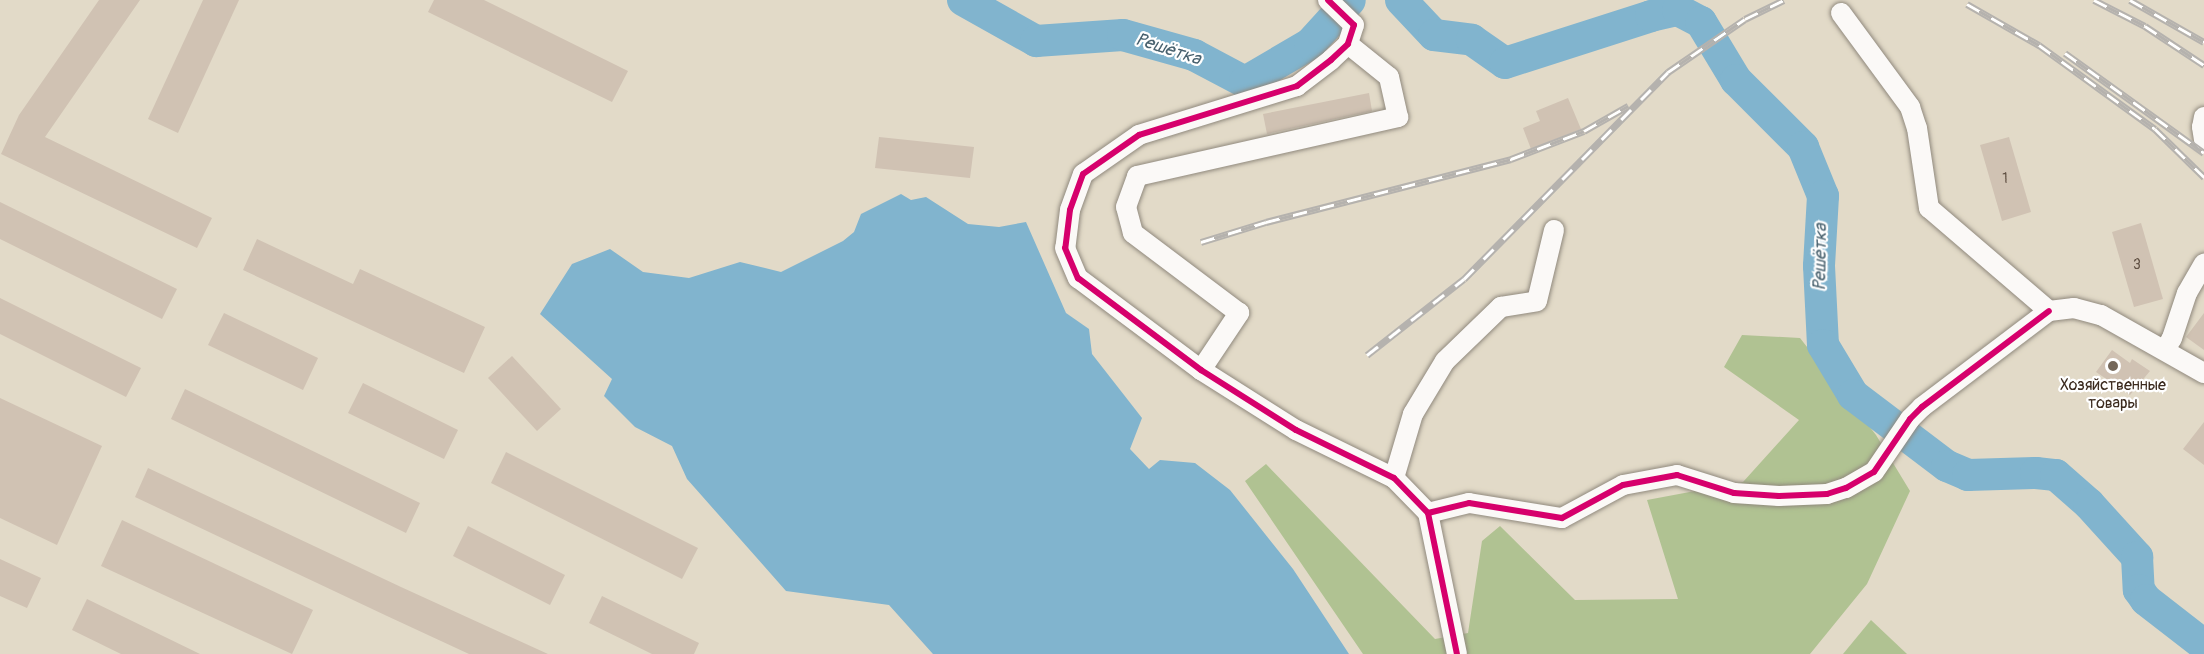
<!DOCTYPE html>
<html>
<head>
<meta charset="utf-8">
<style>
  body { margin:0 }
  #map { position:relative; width:2204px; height:654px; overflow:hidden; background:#e2dac8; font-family:Pangolin,sans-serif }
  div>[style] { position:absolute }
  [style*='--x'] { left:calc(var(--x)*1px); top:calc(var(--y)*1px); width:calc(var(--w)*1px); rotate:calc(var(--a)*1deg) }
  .forest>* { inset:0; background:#b0c292 }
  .water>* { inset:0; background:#81b4ce }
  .river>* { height:32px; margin:-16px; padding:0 16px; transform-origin:16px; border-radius:16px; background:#81b4ce }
  .building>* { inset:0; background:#d0c2b3 }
  .roads { filter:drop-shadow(0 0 2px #90897d) drop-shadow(0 0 2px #90897d) }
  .minor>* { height:20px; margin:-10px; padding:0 10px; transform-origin:10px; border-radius:10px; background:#fbf9f7 }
  .rail>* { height:7px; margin-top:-3.5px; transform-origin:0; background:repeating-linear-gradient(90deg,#fff 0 14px,#b5b2ae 0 28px); box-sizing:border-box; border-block:2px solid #b5b2ae }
  .cycleway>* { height:6px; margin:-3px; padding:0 3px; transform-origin:3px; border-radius:3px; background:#d6006c }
  .dots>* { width:16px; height:16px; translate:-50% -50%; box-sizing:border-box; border:3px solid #fff; border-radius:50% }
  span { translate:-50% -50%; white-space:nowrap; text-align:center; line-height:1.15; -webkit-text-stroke:4.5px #fff; paint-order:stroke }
  .number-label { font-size:14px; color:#615144 }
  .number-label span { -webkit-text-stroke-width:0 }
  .poi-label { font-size:16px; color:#3b2a1e }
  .water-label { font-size:18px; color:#48616e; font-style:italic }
</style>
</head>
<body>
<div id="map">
  <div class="forest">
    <div style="clip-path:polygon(1742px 335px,1800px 338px,1876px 435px,1910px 491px,1867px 584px,1810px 654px,1363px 654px,1245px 481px,1266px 464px,1435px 639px,1468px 633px,1482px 541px,1500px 526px,1575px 600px,1678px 599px,1647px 500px,1743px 482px,1799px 420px,1724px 367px)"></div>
    <div style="clip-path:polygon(1871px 620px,1907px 654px,1843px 654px)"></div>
  </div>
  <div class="water">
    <div style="clip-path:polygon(901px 194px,911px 200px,926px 197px,968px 224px,999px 227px,1026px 222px,1066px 313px,1089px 329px,1092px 354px,1142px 418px,1130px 449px,1149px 469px,1160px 460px,1195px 463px,1230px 490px,1293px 569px,1349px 654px,933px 654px,889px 605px,786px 591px,687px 479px,672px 446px,635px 427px,604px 396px,612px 379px,540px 314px,572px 264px,610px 249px,643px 272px,689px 278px,740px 262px,781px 272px,843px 241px,854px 232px,861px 214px)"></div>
  </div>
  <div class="river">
    <div style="--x:963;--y:0;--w:84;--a:29.3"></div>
    <div style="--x:1036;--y:41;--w:87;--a:-3.9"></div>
    <div style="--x:1123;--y:35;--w:74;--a:15.7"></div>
    <div style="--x:1194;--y:55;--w:58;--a:27.9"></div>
    <div style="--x:1245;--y:82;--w:75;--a:-30.3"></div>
    <div style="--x:1310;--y:44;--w:59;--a:-47.7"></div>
    <div style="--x:1401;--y:0;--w:48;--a:46.7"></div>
    <div style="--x:1434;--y:35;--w:38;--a:7"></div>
    <div style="--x:1472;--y:40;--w:40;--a:34.9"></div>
    <div style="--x:1505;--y:63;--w:153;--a:-17.8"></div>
    <div style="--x:1651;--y:16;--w:28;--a:-13"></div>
    <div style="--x:1678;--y:10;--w:26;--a:28"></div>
    <div style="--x:1701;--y:22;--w:68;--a:58.9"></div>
    <div style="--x:1736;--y:80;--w:95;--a:45"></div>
    <div style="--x:1803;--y:147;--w:53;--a:67.8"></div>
    <div style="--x:1823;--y:196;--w:70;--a:93.3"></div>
    <div style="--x:1819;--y:266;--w:79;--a:87.1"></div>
    <div style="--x:1823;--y:345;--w:58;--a:59"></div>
    <div style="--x:1853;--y:395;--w:118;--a:37.1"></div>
    <div style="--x:1947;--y:466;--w:23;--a:23"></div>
    <div style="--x:1968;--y:475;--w:68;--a:-1.7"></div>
    <div style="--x:2036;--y:473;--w:20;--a:6"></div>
    <div style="--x:2056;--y:475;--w:44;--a:41.3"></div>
    <div style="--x:2089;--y:504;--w:72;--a:47.8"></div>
    <div style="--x:2137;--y:557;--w:33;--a:87"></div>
    <div style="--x:2139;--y:590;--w:12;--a:55"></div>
    <div style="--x:2146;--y:600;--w:73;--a:37.8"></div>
  </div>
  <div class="building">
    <div style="clip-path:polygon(99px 0,140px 0,45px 137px,212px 218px,197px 248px,1px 154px,19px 115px)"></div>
    <div style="clip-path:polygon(203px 0,239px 0,178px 133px,148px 119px)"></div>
    <div style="clip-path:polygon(434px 0,484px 0,628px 71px,612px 102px,428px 12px)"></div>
    <div style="clip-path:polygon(1369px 93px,1372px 111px,1267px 134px,1263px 114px)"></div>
    <div style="clip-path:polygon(1568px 98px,1581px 129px,1531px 149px,1523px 128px,1540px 121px,1536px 111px)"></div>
    <div style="clip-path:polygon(879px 137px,974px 147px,970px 178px,875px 168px)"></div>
    <div style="clip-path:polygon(2009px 137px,2031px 212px,2002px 221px,1980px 145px)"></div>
    <div style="clip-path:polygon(0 202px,177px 289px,162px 319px,0 239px)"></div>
    <div style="clip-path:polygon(2141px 223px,2163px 299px,2134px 307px,2112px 232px)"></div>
    <div style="clip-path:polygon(257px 239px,353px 284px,360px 269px,485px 327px,464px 373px,243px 270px)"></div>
    <div style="clip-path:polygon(0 298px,141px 368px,126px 397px,0 334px)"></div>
    <div style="clip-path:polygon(224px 313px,318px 358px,303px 390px,208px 345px)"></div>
    <div style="clip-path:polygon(2204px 313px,2204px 350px,2186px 337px)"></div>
    <div style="clip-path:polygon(2112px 350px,2130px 363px,2132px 359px,2150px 371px,2130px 395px,2096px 372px)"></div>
    <div style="clip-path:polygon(512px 356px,561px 409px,537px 431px,488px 378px)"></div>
    <div style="clip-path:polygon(363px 383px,458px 430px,444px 459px,348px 413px)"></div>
    <div style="clip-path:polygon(185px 389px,420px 503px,406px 533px,171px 419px)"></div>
    <div style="clip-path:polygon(0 398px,102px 446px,57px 545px,0 518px)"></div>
    <div style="clip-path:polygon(2204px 422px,2204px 465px,2183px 449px)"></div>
    <div style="clip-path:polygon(506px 452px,698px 548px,682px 579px,491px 483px)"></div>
    <div style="clip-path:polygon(148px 468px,401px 587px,548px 654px,469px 654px,387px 616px,135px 497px)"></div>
    <div style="clip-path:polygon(122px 520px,313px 610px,292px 654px,101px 566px)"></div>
    <div style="clip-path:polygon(468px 526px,565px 575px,550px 605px,453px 556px)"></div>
    <div style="clip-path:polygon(0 559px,41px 578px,27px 608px,0 596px)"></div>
    <div style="clip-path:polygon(602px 596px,699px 643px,694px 654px,652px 654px,589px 623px)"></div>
    <div style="clip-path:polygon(87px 599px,200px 654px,121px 654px,72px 630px)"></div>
  </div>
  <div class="roads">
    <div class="minor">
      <div style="--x:1328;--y:0;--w:36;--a:44"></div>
      <div style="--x:1354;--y:25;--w:20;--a:108"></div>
      <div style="--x:1348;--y:44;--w:23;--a:137"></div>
      <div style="--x:1331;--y:60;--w:43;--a:142.6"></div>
      <div style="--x:1297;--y:86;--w:165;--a:162.8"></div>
      <div style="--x:1139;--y:135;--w:68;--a:145.1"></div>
      <div style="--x:1083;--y:174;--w:38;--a:110"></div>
      <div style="--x:1070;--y:210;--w:38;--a:97"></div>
      <div style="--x:1065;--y:248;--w:33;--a:67"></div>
      <div style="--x:1078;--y:278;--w:154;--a:36.8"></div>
      <div style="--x:1201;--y:370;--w:112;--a:32.3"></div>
      <div style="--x:1296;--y:430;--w:109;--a:26.1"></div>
      <div style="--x:1394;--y:478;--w:49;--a:45.8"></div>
      <div style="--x:1428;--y:513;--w:144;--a:78.4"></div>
      <div style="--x:1841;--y:13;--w:117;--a:53.7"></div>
      <div style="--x:1910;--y:107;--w:22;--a:72"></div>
      <div style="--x:1917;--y:128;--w:81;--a:81.5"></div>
      <div style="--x:1929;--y:208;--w:158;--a:40.6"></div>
      <div style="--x:2049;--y:311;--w:25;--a:-7"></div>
      <div style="--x:2074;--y:308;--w:28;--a:15"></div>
      <div style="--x:2101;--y:315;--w:118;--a:29.4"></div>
      <div style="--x:2204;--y:117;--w:10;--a:101"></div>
      <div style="--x:2202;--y:127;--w:13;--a:81"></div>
      <div style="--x:2165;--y:350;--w:14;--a:-60"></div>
      <div style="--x:2172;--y:338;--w:47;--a:-71.6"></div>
      <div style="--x:2187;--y:293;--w:34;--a:-60"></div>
      <div style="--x:1201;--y:370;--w:69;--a:-56.3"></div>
      <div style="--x:1239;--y:313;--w:133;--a:-143"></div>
      <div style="--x:1133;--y:233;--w:27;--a:-105"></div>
      <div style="--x:1126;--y:207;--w:33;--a:-70"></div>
      <div style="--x:1137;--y:176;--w:268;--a:-12.7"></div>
      <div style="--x:1398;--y:117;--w:41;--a:-102.7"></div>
      <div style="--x:1389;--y:77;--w:53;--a:-141.2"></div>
      <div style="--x:1394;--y:478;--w:67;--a:-73.5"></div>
      <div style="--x:1413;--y:414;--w:62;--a:-58.9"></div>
      <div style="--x:1445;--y:361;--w:78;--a:-44"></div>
      <div style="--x:1501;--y:307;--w:36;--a:-9"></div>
      <div style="--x:1537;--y:301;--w:73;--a:-76.5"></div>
      <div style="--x:1428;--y:513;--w:42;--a:-13.7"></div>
      <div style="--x:1469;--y:503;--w:94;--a:9.2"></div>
      <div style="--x:1562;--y:518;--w:69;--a:-28.4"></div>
      <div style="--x:1623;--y:485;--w:55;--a:-10.5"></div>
      <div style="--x:1677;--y:475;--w:60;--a:17.5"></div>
      <div style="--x:1734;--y:493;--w:45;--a:3.8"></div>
      <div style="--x:1779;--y:496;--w:48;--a:-2.4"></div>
      <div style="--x:1827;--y:494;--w:20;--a:-18"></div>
      <div style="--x:1846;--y:488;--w:32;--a:-30"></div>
      <div style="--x:1874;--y:472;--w:64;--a:-55.8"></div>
      <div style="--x:1910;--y:419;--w:17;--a:-45"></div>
      <div style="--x:1922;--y:407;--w:159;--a:-37.1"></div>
    </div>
  </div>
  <div class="rail">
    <div style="--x:2094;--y:0;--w:57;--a:27"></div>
    <div style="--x:2145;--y:26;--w:71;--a:33.5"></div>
    <div style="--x:2130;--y:0;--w:85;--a:29.6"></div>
    <div style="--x:1967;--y:4;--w:83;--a:29.7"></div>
    <div style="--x:2039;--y:45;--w:143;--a:35.9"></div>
    <div style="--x:2155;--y:129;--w:69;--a:44.4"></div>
    <div style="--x:2065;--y:53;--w:171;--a:35.7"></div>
    <div style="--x:1201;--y:242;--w:68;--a:-17.1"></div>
    <div style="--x:1266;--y:222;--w:253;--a:-14.4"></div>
    <div style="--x:1511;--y:159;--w:78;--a:-21"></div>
    <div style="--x:1584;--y:131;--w:51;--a:-29.6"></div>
    <div style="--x:1367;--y:355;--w:123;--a:-38.1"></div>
    <div style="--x:1464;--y:279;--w:291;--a:-45.4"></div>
    <div style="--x:1668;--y:72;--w:93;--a:-34.5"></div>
    <div style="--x:1745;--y:19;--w:43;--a:-26"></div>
  </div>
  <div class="cycleway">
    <div style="--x:1328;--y:0;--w:36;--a:44"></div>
    <div style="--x:1354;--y:25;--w:20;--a:108"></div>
    <div style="--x:1348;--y:44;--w:23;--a:137"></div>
    <div style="--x:1331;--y:60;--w:43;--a:142.6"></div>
    <div style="--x:1297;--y:86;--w:165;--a:162.8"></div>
    <div style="--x:1139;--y:135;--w:68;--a:145.1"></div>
    <div style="--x:1083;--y:174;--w:38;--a:110"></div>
    <div style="--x:1070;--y:210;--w:38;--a:97"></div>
    <div style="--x:1065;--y:248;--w:33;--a:67"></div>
    <div style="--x:1078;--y:278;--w:154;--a:36.8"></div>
    <div style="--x:1201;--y:370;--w:112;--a:32.3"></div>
    <div style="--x:1296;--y:430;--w:109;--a:26.1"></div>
    <div style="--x:1394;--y:478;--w:49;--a:45.8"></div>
    <div style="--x:1428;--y:513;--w:144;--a:78.4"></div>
    <div style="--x:1428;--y:513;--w:42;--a:-13.7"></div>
    <div style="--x:1469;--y:503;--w:94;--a:9.2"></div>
    <div style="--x:1562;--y:518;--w:69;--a:-28.4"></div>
    <div style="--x:1623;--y:485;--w:55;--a:-10.5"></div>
    <div style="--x:1677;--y:475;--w:60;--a:17.5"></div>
    <div style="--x:1734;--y:493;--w:45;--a:3.8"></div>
    <div style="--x:1779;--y:496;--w:48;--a:-2.4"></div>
    <div style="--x:1827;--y:494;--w:20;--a:-18"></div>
    <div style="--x:1846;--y:488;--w:32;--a:-30"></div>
    <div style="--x:1874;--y:472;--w:64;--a:-55.8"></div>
    <div style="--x:1910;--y:419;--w:17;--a:-45"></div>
    <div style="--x:1922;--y:407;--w:159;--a:-37.1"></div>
  </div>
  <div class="dots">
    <div style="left:2113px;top:366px;background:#75685a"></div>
  </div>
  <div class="number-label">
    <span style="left:2005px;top:179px">1</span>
    <span style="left:2137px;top:265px">3</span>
  </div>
  <div class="poi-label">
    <span style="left:2113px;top:394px">Хозяйственные<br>товары</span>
  </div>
  <div class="water-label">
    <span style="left:1168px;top:50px;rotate:18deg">Решётка</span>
    <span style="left:1821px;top:257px;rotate:-89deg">Решётка</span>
  </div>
</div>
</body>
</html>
